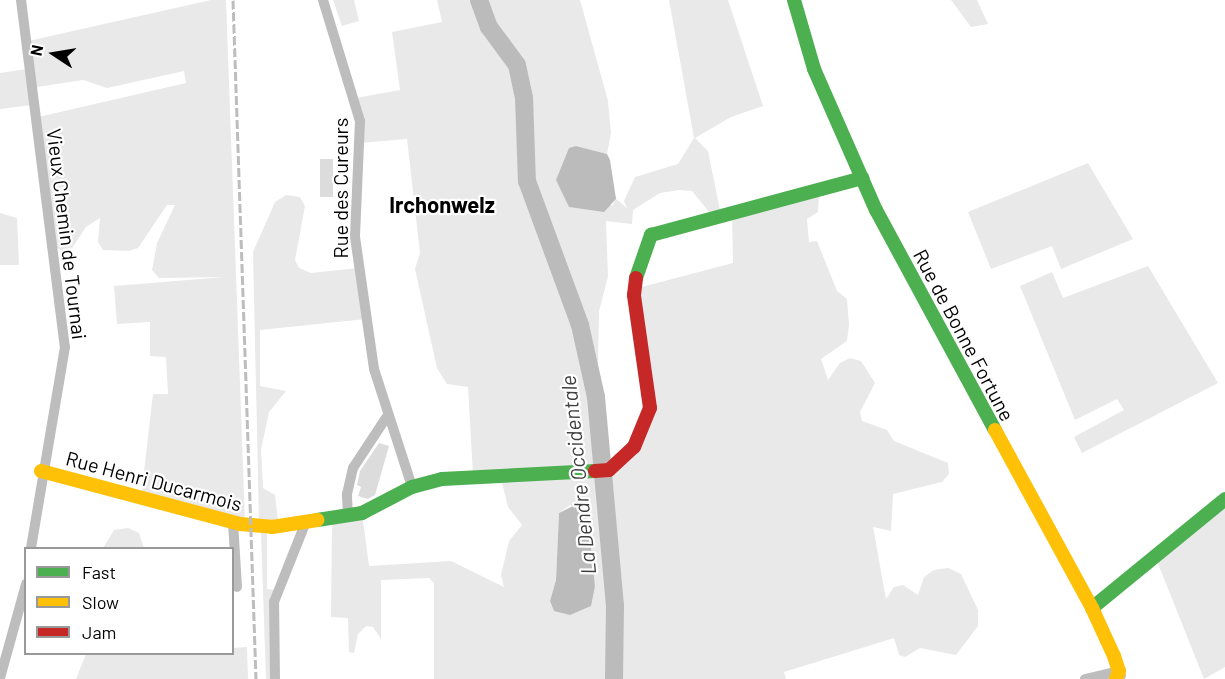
<!DOCTYPE html>
<html>
<head>
<meta charset="utf-8">
<style>
  body { margin:0 }
  #map { position:relative; width:1225px; height:679px; overflow:hidden; background:#fff; font-family:Barlow,sans-serif }
  div>[style] { position:absolute }
  [style*='--x'] { left:calc(var(--x)*1px); top:calc(var(--y)*1px); width:calc(var(--w)*1px); rotate:calc(var(--a)*1deg) }
  .green>* { inset:0; background:#e9e9e9 }
  .water>* { inset:0; background:#bbb }
  .river>* { height:18px; margin:-9px; padding:0 9px; transform-origin:9px; border-radius:9px; background:#bbb }
  .building>* { inset:0; background:#dcdcdc }
  .street>* { height:10px; margin:-5px; padding:0 5px; transform-origin:5px; border-radius:5px; background:#bdbdbd }
  .fast>* { height:14px; margin:-7px; padding:0 7px; transform-origin:7px; border-radius:7px; background:#4caf50 }
  .slow>* { height:14px; margin:-7px; padding:0 7px; transform-origin:7px; border-radius:7px; background:#ffc107 }
  .jam>* { height:14px; margin:-7px; padding:0 7px; transform-origin:7px; border-radius:7px; background:#c62828 }
  .rail>* { height:3px; margin-top:-1.5px; transform-origin:0; background:repeating-linear-gradient(90deg,#bdbdbd 0 9px,transparent 0 12px) }
  span { translate:-50% -50%; white-space:nowrap; text-align:center; line-height:1.15; -webkit-text-stroke:4.5px #fff; paint-order:stroke }
  .street-label { font-size:20px; color:#000 }
  .water-label { font-size:21px; color:#3f3f3f; font-style:italic }
  .quarter-label { font-size:22px; color:#000; font-weight:700 }
  .legend { position:absolute; left:24px; top:547px; width:210px; height:108px; box-sizing:border-box; background:#fff; border:2px solid #999; margin:0; padding:8px 10px; list-style:none; font-size:18px; color:#000 }
  .legend li { display:flex; align-items:center; gap:12px; height:30px }
  .legend b { width:30px; border:2px solid #999 }
  .north { position:absolute; left:24px; top:24px; width:60px; height:60px; -webkit-text-stroke:4px #fff; paint-order:stroke; rotate:282deg; font-size:16px; font-weight:700; line-height:24px; text-align:center; color:#000 }
  .north::after { content:''; display:block; margin:auto; width:21px; height:27px; background:#000; clip-path:polygon(50% 0,100% 100%,50% 72%,0 100%) }
</style>
</head>
<body>
<div id="map">
  <div class="green">
    <div style="clip-path:polygon(211px 0,226px 0,245px 521px,141px 498px,153px 394px,168px 394px,166px 357px,150px 356px,150px 322px,117px 324px,114px 286px,225px 277px,159px 278px,152px 270px,157px 243px,175px 205px,167px 205px,138px 248px,129px 251px,103px 250px,98px 242px,100px 218px,86px 227px,72px 248px,61px 250px,52px 245px,34px 118px,186px 83px,184px 71px,107px 88px,83px 80px,30px 88px,32px 105px,0 109px,0 73px,27px 69px,24px 42px)"></div>
    <div style="clip-path:polygon(333px 0,354px 0,359px 21px,342px 26px)"></div>
    <div style="clip-path:polygon(evenodd,437px 0,580px 0,608px 101px,611px 133px,607px 154px,576px 146px,612px 206px,616px 199px,627px 208px,624px 201px,635px 177px,678px 164px,694px 138px,669px 0,728px 0,763px 106px,731px 117px,695px 138px,708px 151px,720px 210px,709px 212px,692px 191px,679px 190px,660px 193px,633px 210px,632px 224px,606px 221px,608px 277px,599px 311px,598px 368px,592px 378px,602px 470px,645px 429px,634px 289px,733px 263px,732px 214px,819px 195px,818px 212px,807px 219px,809px 242px,817px 241px,837px 291px,847px 299px,849px 325px,847px 341px,821px 359px,828px 380px,840px 363px,850px 358px,861px 361px,875px 383px,860px 412px,862px 421px,887px 430px,894px 441px,948px 463px,949px 474px,942px 482px,893px 494px,891px 531px,873px 527px,886px 599px,894px 587px,903px 585px,918px 595px,924px 577px,934px 570px,948px 568px,961px 574px,978px 610px,978px 626px,956px 655px,920px 648px,905px 657px,899px 655px,894px 638px,784px 672px,786px 679px,434px 679px,434px 583px,429px 578px,381px 580px,381px 639px,373px 627px,366px 626px,358px 634px,354px 653px,349px 652px,348px 618px,331px 617px,332px 521px,362px 513px,369px 566px,451px 561px,504px 587px,501px 575px,509px 541px,522px 525px,508px 507px,502px 483px,473px 475px,468px 387px,447px 384px,437px 368px,415px 269px,420px 253px,407px 139px,359px 143px,356px 98px,400px 90px,392px 32px,442px 22px,437px 0,570px 505px,588px 519px,595px 586px,554px 611px,550px 601px,556px 580px,559px 513px,570px 505px)"></div>
    <div style="clip-path:polygon(951px 0,977px 0,988px 24px,971px 27px)"></div>
    <div style="clip-path:polygon(1088px 163px,1133px 239px,1061px 269px,1052px 246px,991px 269px,968px 212px)"></div>
    <div style="clip-path:polygon(286px 195px,300px 197px,305px 206px,295px 260px,299px 268px,311px 273px,358px 268px,366px 319px,260px 330px,260px 386px,286px 391px,269px 412px,261px 450px,263px 488px,275px 495px,278px 520px,259px 522px,253px 252px,275px 202px)"></div>
    <div style="clip-path:polygon(0 213px,17px 218px,19px 265px,0 265px)"></div>
    <div style="clip-path:polygon(1148px 266px,1218px 383px,1082px 453px,1074px 437px,1124px 410px,1117px 399px,1075px 420px,1020px 286px,1052px 272px,1063px 298px)"></div>
    <div style="clip-path:polygon(1225px 499px,1225px 667px,1204px 679px,1155px 556px)"></div>
    <div style="clip-path:polygon(128px 528px,139px 533px,144px 548px,103px 548px,114px 530px)"></div>
    <div style="clip-path:polygon(261px 532px,267px 532px,267px 589px,275px 590px,275px 679px,266px 679px)"></div>
    <div style="clip-path:polygon(247px 647px,248px 679px,76px 679px,86px 654px,232px 654px,233px 648px)"></div>
  </div>
  <div class="water">
    <div style="clip-path:polygon(576px 146px,607px 154px,610px 160px,616px 199px,604px 212px,569px 207px,556px 180px,569px 148px)"></div>
    <div style="clip-path:polygon(579px 503px,588px 519px,595px 586px,591px 606px,570px 615px,554px 611px,550px 601px,556px 580px,559px 513px)"></div>
  </div>
  <div class="river">
    <div style="--x:479;--y:0;--w:29;--a:70"></div>
    <div style="--x:489;--y:27;--w:47;--a:53.6"></div>
    <div style="--x:517;--y:65;--w:33;--a:78"></div>
    <div style="--x:524;--y:97;--w:84;--a:88"></div>
    <div style="--x:527;--y:181;--w:153;--a:69.8"></div>
    <div style="--x:580;--y:325;--w:74;--a:77.5"></div>
    <div style="--x:596;--y:397;--w:210;--a:84.8"></div>
    <div style="--x:615;--y:606;--w:73;--a:90.8"></div>
  </div>
  <div class="building">
    <div style="clip-path:polygon(320px 159px,333px 159px,333px 197px,320px 197px)"></div>
    <div style="clip-path:polygon(379px 443px,389px 446px,375px 495px,368px 499px,358px 496px,361px 487px,357px 485px,360px 471px)"></div>
  </div>
  <div class="street">
    <div style="--x:21;--y:0;--w:350;--a:82.8"></div>
    <div style="--x:65;--y:347;--w:204;--a:99.6"></div>
    <div style="--x:323;--y:0;--w:127;--a:73"></div>
    <div style="--x:360;--y:121;--w:116;--a:92.5"></div>
    <div style="--x:355;--y:237;--w:133;--a:81.8"></div>
    <div style="--x:374;--y:369;--w:124;--a:72.1"></div>
    <div style="--x:348;--y:516;--w:22;--a:-93"></div>
    <div style="--x:347;--y:494;--w:27;--a:-77"></div>
    <div style="--x:353;--y:468;--w:64;--a:-56.6"></div>
    <div style="--x:233;--y:522;--w:65;--a:86.5"></div>
    <div style="--x:0;--y:678;--w:98;--a:-74.5"></div>
    <div style="--x:275;--y:679;--w:77;--a:-90.7"></div>
    <div style="--x:274;--y:602;--w:84;--a:-68.3"></div>
    <div style="--x:1085;--y:679;--w:35;--a:-13"></div>
    <div style="--x:1119;--y:671;--w:5;--a:68"></div>
  </div>
  <div class="fast">
    <div style="--x:794;--y:0;--w:72;--a:73.8"></div>
    <div style="--x:814;--y:69;--w:154;--a:66.3"></div>
    <div style="--x:876;--y:210;--w:250;--a:61.6"></div>
    <div style="--x:636;--y:278;--w:46;--a:-70.8"></div>
    <div style="--x:651;--y:235;--w:219;--a:-15.1"></div>
    <div style="--x:317;--y:520;--w:46;--a:-8.8"></div>
    <div style="--x:362;--y:513;--w:56;--a:-27.5"></div>
    <div style="--x:412;--y:487;--w:31;--a:-15"></div>
    <div style="--x:442;--y:479;--w:153;--a:-3"></div>
    <div style="--x:1092;--y:608;--w:172;--a:-39.3"></div>
  </div>
  <div class="slow">
    <div style="--x:995;--y:430;--w:203;--a:61.4"></div>
    <div style="--x:1092;--y:608;--w:53;--a:65.4"></div>
    <div style="--x:1114;--y:656;--w:16;--a:72"></div>
    <div style="--x:1119;--y:671;--w:9;--a:111"></div>
    <div style="--x:41;--y:471;--w:206;--a:14.9"></div>
    <div style="--x:240;--y:524;--w:32;--a:5"></div>
    <div style="--x:272;--y:527;--w:46;--a:-8.8"></div>
  </div>
  <div class="jam">
    <div style="--x:595;--y:471;--w:14;--a:-4"></div>
    <div style="--x:609;--y:470;--w:34;--a:-43"></div>
    <div style="--x:634;--y:447;--w:42;--a:-67.7"></div>
    <div style="--x:650;--y:408;--w:114;--a:-98.1"></div>
    <div style="--x:634;--y:295;--w:17;--a:-83"></div>
  </div>
  <div class="rail">
    <div style="--x:233;--y:0;--w:679;--a:88.06"></div>
  </div>
  <div class="street-label">
    <span style="left:340px;top:188px;rotate:-90deg">Rue des Cureurs</span>
    <span style="left:67px;top:234px;rotate:83deg">Vieux Chemin de Tournai</span>
    <span style="left:964px;top:335px;rotate:62deg">Rue de Bonne Fortune</span>
    <span style="left:154px;top:481px;rotate:15deg">Rue Henri Ducarmois</span>
  </div>
  <div class="water-label">
    <span style="left:578px;top:475px;rotate:-96deg">La Dendre Occidentale</span>
  </div>
  <div class="quarter-label">
    <span style="left:442px;top:205px">Irchonwelz</span>
  </div>
  <ul class="legend">
  <li><b style="height:8px;background:#4caf50"></b>Fast</li>
  <li><b style="height:8px;background:#ffc107"></b>Slow</li>
  <li><b style="height:8px;background:#c62828"></b>Jam</li>
  </ul>
  <div class="north">N</div>
</div>
</body>
</html>
